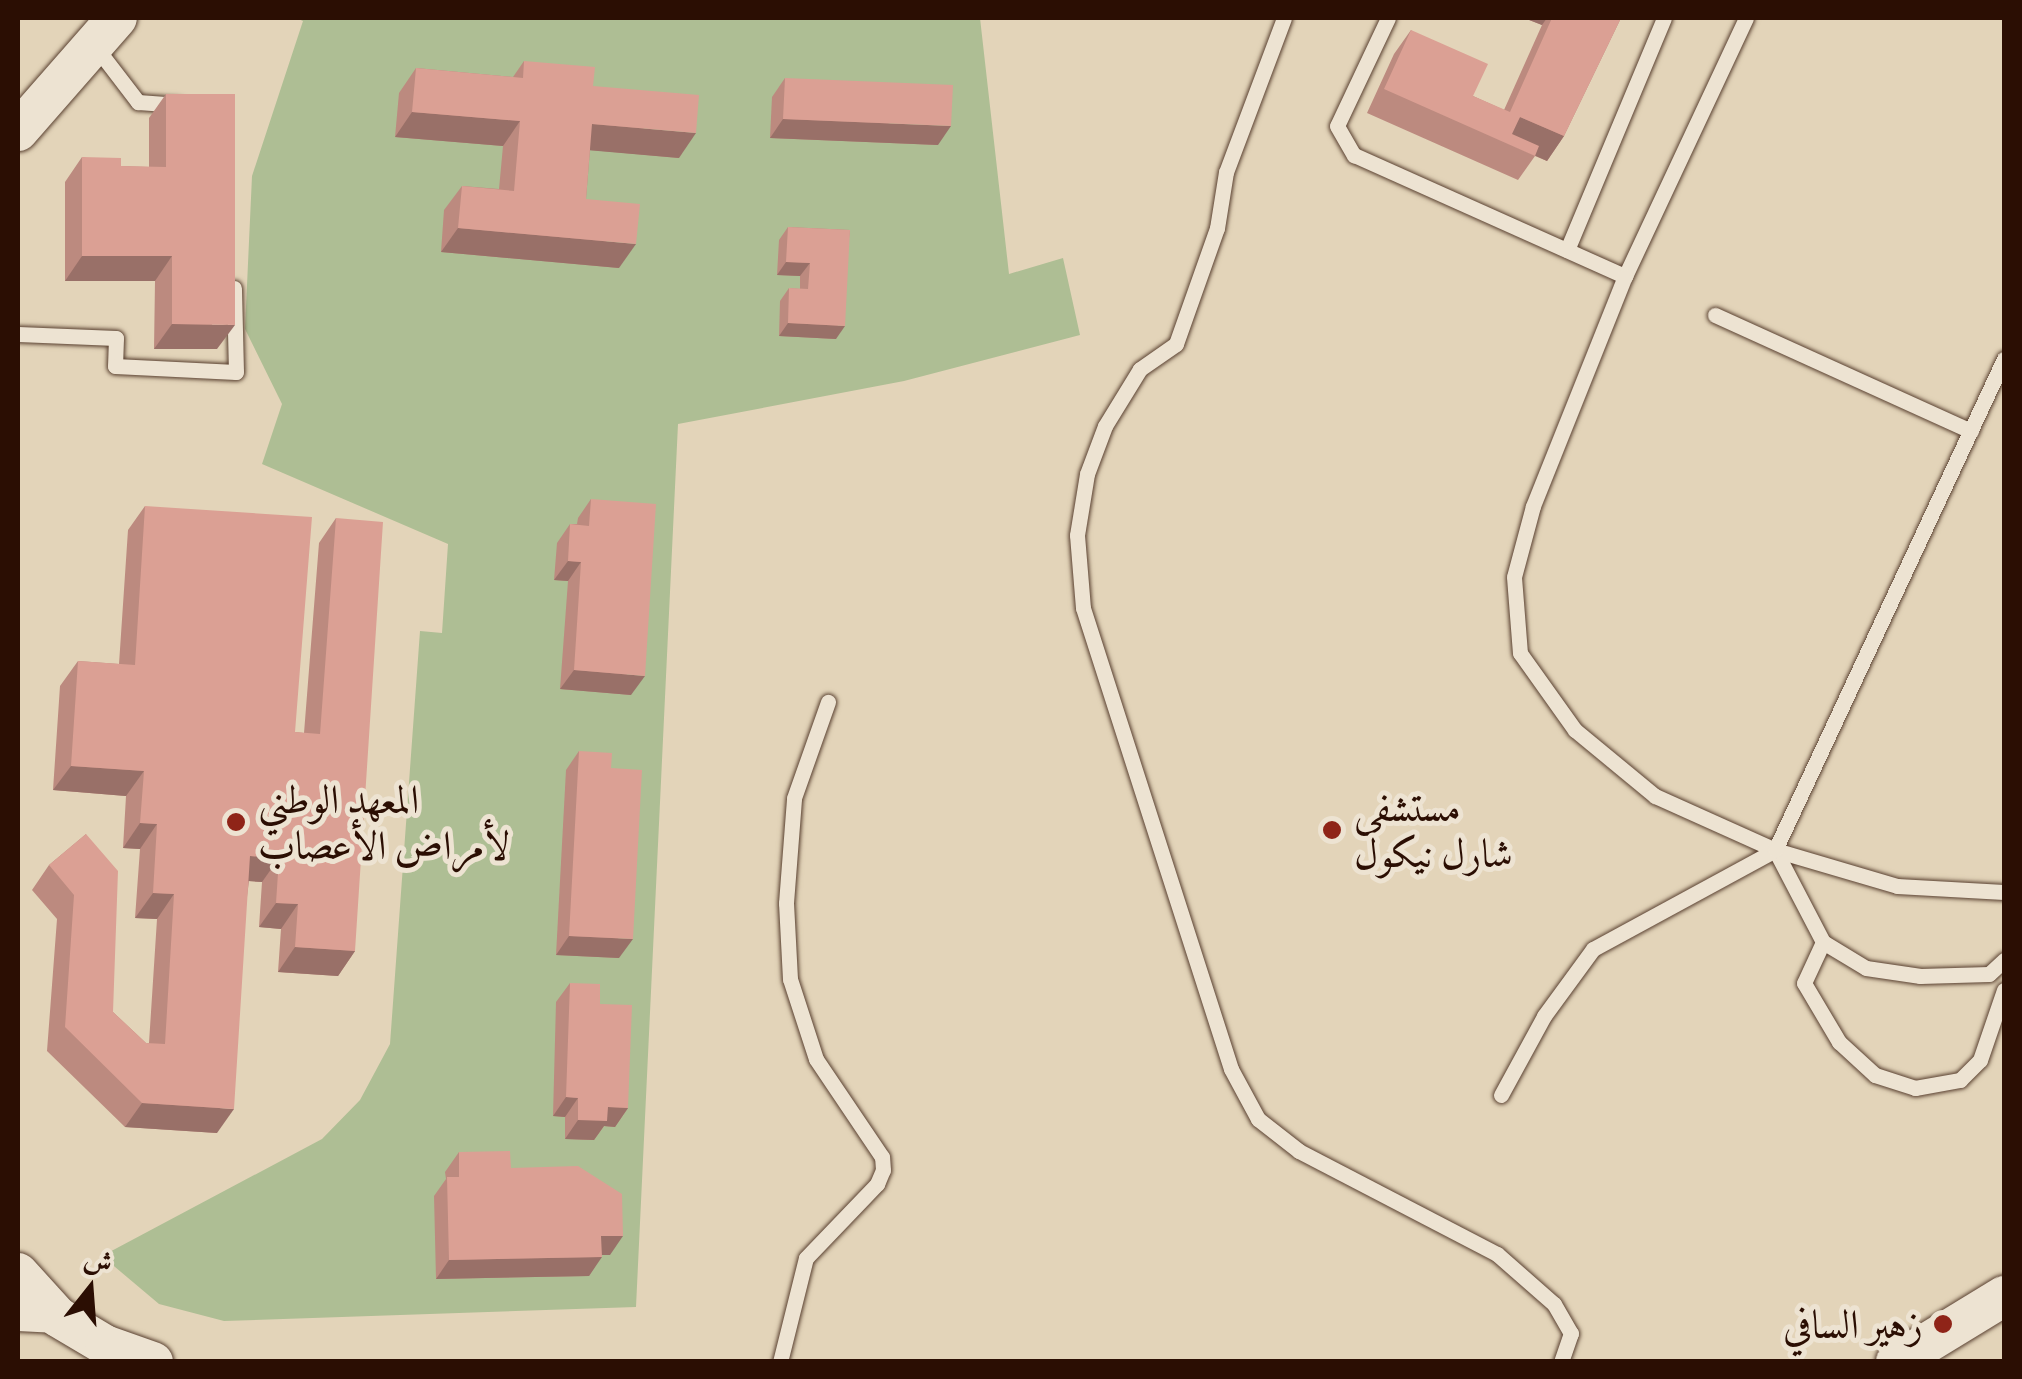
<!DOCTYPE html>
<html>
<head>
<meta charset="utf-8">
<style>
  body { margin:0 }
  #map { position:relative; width:2022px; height:1379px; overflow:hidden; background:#e3d4b9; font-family:"EB Garamond",Amiri,serif }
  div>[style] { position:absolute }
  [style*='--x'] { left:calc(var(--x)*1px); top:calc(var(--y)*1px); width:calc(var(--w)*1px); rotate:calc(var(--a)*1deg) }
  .green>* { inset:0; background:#aebe94 }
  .roads { filter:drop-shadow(0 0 2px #594030) drop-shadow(0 0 2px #594030) }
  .service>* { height:15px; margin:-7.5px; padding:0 7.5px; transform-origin:7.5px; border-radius:7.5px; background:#ede3d2 }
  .minor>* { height:32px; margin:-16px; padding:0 16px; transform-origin:16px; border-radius:16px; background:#ede3d2 }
  .tertiary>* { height:40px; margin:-20px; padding:0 20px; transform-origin:20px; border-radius:20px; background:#ede3d2 }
  .wall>* { inset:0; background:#bc8a7f }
  .shaded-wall>* { inset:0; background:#997068 }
  .building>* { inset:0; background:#dba094 }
  .dots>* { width:28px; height:28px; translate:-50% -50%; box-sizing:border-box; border:5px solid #ede3d2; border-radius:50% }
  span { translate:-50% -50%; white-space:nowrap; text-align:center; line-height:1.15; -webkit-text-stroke:10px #ede3d2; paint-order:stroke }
  .poi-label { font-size:40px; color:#2b0e03 }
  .left { translate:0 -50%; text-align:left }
  .right { translate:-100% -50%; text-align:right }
  .frame { position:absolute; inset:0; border:20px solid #2b0e03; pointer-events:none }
  .north { position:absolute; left:40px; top:1239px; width:100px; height:100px; -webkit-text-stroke:8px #ede3d2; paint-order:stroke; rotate:17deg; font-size:28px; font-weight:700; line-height:40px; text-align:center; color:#2b0e03 }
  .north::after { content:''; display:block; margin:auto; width:35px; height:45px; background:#2b0e03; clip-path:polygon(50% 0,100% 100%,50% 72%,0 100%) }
</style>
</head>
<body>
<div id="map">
  <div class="green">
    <div style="clip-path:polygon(296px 18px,980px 18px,1009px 274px,1063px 258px,1080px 335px,904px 381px,678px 424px,636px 1307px,224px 1321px,159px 1304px,102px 1256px,322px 1139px,360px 1100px,390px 1044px,420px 631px,442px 633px,448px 544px,262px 464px,282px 404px,245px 329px,252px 176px,303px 21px)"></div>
  </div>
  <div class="roads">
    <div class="service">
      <div style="--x:1284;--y:18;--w:165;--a:110.6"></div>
      <div style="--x:1226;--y:172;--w:57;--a:99.1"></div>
      <div style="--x:1217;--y:228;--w:123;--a:109.5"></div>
      <div style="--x:1176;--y:344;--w:44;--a:145.2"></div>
      <div style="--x:1140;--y:369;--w:67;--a:121.6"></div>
      <div style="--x:1105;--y:426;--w:51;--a:110.6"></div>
      <div style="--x:1087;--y:474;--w:62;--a:99.3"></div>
      <div style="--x:1077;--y:535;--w:73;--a:85.3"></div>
      <div style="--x:1083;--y:608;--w:484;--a:72.2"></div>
      <div style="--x:1231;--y:1069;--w:57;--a:61.6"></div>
      <div style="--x:1258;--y:1119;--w:52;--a:38"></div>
      <div style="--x:1299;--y:1151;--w:223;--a:27.5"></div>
      <div style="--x:1497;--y:1254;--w:76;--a:41.3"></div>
      <div style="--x:1554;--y:1304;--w:34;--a:60"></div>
      <div style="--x:1571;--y:1333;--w:31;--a:109"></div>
      <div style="--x:1388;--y:18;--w:119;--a:115.3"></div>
      <div style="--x:1337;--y:126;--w:34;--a:60"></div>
      <div style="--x:1354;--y:155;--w:297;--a:24.1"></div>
      <div style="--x:1746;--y:18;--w:285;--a:115.1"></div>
      <div style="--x:1625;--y:276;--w:248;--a:111.8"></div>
      <div style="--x:1533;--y:506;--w:73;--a:105"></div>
      <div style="--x:1514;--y:577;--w:76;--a:85.5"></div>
      <div style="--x:1520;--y:653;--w:95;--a:54.5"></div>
      <div style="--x:1575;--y:730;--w:104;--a:39.5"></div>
      <div style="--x:1655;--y:796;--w:132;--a:24.2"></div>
      <div style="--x:1775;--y:850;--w:127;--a:16.4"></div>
      <div style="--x:1897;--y:886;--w:107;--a:3.2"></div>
      <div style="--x:95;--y:46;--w:71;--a:52.5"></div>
      <div style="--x:138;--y:102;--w:41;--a:4.2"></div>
      <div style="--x:1567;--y:250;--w:251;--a:-67.3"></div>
      <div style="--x:1715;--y:315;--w:281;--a:24.4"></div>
      <div style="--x:18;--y:334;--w:98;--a:2.3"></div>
      <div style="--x:116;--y:338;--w:28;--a:92"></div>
      <div style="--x:115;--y:366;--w:121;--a:2.8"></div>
      <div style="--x:236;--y:372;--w:84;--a:-91.4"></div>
      <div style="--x:1775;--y:850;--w:104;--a:62.4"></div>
      <div style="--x:1823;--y:942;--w:50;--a:31.2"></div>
      <div style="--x:1866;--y:968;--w:55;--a:8.4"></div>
      <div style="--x:1920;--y:976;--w:69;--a:-1.7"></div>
      <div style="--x:1989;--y:974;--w:21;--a:-43"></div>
      <div style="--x:1823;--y:942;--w:45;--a:114.9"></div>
      <div style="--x:1804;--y:983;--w:69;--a:59.3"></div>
      <div style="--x:1839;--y:1042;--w:49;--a:42.5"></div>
      <div style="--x:1875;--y:1075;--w:42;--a:18"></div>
      <div style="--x:1915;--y:1088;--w:46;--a:-10.1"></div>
      <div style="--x:1960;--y:1080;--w:28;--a:-45"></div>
      <div style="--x:1980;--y:1060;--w:74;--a:-71.1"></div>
      <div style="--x:1501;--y:1095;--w:90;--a:-61.4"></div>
      <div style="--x:1544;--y:1016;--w:83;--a:-53.8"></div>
      <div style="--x:1593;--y:949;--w:207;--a:-28.5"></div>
      <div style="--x:1775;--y:850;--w:542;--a:-65"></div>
      <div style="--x:780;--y:1362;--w:107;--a:-76"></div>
      <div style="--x:806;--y:1258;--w:103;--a:-46.2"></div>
      <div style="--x:877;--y:1184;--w:15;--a:-67"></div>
      <div style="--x:883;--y:1170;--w:13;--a:-94"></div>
      <div style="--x:882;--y:1157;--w:118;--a:-124"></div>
      <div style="--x:816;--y:1059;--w:84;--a:-108"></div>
      <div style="--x:790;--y:979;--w:76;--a:-93"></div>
      <div style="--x:786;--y:903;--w:105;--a:-85.6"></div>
      <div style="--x:794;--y:798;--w:102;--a:-70.5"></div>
    </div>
    <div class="minor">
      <div style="--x:18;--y:1315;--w:40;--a:2.9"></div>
    </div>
    <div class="tertiary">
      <div style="--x:18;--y:131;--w:150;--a:-48.8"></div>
      <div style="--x:18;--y:1273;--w:59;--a:47.7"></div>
      <div style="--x:58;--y:1317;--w:55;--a:30.8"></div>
      <div style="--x:105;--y:1345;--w:51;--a:19.5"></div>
      <div style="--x:1896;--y:1362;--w:127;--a:-31.4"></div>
    </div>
  </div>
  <div class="wall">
    <div style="clip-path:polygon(1524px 18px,1621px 18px,1564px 136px,1547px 161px,1535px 156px,1518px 180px,1367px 113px,1394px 54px,1411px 30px,1473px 96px,1504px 110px,1542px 25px)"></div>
    <div style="clip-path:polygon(524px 61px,593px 86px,679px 158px,590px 150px,586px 199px,619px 268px,441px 252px,444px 210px,462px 186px,499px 189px,503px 146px,395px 137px,399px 93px,416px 68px,513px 77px)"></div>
    <div style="clip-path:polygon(785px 78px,938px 145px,770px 138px,772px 97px)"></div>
    <div style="clip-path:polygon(166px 94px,217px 349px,154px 349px,155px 281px,65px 281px,65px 182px,82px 157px,121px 166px,149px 167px,149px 118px)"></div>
    <div style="clip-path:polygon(788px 227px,850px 230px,836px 339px,779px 336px,780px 301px,789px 288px,800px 289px,800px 276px,777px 275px,779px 240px)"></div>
    <div style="clip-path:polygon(591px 499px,631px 695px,560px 689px,568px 581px,554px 580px,557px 543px,570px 524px,577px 524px,578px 518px)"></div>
    <div style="clip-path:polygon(145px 506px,295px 732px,304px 733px,319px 543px,336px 518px,355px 951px,338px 976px,278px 972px,281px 929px,259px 927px,262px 882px,249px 881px,217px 1133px,125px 1127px,47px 1051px,57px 919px,32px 890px,49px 865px,86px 834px,113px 1012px,146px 1043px,149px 1043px,157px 919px,135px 918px,140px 849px,123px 848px,126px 796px,53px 790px,60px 686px,78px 661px,119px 664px,128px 530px)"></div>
    <div style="clip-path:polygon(579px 751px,611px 768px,619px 958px,556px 955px,566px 770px)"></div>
    <div style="clip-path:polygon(570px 983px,600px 1004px,628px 1108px,615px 1127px,604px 1126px,594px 1140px,565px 1139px,565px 1117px,553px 1116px,556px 1002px)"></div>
    <div style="clip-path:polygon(459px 1152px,511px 1168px,610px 1255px,602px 1255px,589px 1276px,436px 1279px,434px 1196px,446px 1179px,445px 1172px)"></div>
  </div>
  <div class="shaded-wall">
    <div style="clip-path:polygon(1524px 18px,1547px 18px,1542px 25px)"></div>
    <div style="clip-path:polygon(412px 112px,520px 121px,503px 146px,395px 137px)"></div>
    <div style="clip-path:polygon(1520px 117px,1564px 136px,1547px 161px,1503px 141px)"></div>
    <div style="clip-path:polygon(783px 119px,951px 126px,938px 145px,770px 138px)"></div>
    <div style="clip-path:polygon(592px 124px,696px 133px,679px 158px,575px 149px)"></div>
    <div style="clip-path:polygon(458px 228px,636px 244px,619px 268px,441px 252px)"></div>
    <div style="clip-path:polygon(82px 256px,172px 256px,155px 281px,65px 281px)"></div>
    <div style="clip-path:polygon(786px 262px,810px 263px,800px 276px,777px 275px)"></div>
    <div style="clip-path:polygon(788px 323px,845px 326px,836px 339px,779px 336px)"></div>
    <div style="clip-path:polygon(172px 324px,235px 325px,217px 349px,154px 349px)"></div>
    <div style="clip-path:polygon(568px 561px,581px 562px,568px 581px,554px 580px)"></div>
    <div style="clip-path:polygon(574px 670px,645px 676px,631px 695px,560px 689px)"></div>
    <div style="clip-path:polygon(71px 766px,144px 771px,126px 796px,53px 790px)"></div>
    <div style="clip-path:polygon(140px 823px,157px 824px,140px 849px,123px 848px)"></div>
    <div style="clip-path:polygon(250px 856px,279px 858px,262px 882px,233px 880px)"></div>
    <div style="clip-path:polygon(153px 893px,174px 894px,157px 919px,135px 918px)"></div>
    <div style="clip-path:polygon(276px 903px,298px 904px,281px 929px,259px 927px)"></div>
    <div style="clip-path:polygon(569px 936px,633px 939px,619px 958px,556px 955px)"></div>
    <div style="clip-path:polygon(295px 947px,355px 951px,338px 976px,278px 972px)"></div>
    <div style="clip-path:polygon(566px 1097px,578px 1098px,565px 1117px,553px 1116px)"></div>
    <div style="clip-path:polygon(142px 1103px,234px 1109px,217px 1133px,125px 1127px)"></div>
    <div style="clip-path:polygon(608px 1107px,628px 1108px,615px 1127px,604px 1126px,594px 1140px,565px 1139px,578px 1120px)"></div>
    <div style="clip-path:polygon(601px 1236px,623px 1236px,610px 1255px,588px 1255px)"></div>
    <div style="clip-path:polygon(602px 1257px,589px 1276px,436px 1279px,449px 1260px)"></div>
  </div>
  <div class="building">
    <div style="clip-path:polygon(1552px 18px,1621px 18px,1564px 136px,1520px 117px,1512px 134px,1539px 146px,1535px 156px,1384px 89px,1411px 30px,1488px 64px,1473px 96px,1510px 112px)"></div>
    <div style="clip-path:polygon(524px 61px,595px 67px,593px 86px,699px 95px,696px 133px,592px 124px,586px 199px,640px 204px,636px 244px,458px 228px,462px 186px,514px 191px,520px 121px,412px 112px,416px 68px,523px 78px)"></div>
    <div style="clip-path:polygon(785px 78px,953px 85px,951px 126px,783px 119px)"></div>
    <div style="clip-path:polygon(166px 94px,235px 94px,235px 325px,172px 324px,172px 256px,82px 256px,82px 157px,121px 158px,121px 166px,166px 167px)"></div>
    <div style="clip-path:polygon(788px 227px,850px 230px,845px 326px,788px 323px,789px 288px,808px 289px,810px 263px,786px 262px)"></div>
    <div style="clip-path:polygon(591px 499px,656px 504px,645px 676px,574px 670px,581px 562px,568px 561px,570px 524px,589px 526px)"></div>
    <div style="clip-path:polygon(145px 506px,312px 517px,295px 732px,320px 734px,336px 518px,383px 522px,355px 951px,295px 947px,298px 904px,276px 903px,279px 858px,250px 856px,234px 1109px,142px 1103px,65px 1027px,74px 895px,49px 865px,86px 834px,118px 871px,113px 1012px,146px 1043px,165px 1044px,174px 894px,153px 893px,157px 824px,140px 823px,144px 771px,71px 766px,78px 661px,135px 665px)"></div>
    <div style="clip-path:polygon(579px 751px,612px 753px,611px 768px,642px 770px,633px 939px,569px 936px)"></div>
    <div style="clip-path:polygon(570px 983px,600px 984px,600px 1004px,632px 1005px,628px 1108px,608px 1107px,607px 1121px,578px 1120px,578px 1098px,566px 1097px)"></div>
    <div style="clip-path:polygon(510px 1151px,511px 1168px,578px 1166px,622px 1194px,623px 1236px,601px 1236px,602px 1257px,449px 1260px,447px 1177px,459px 1177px,459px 1152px)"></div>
  </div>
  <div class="dots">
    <div style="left:236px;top:822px;background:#8f2418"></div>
    <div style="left:1332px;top:830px;background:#8f2418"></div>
    <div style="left:1943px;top:1324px;background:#8f2418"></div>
  </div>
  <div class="poi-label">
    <span class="left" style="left:258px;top:822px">المعهد الوطني<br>لأمراض الأعصاب</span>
    <span class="left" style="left:1354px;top:830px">مستشفى<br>شارل نيكول</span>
    <span class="right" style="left:1923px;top:1324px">زهير السافي</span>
  </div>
  <div class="frame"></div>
  <div class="north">ش</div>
</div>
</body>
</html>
